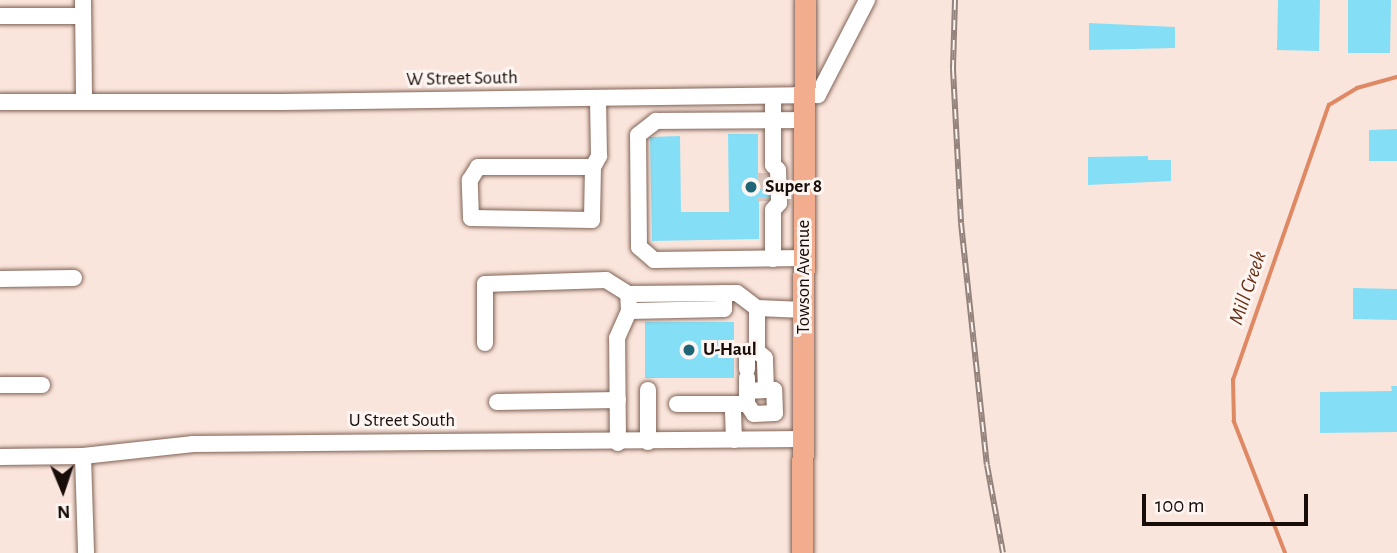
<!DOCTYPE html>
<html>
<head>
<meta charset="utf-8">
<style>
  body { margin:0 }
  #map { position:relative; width:1397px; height:553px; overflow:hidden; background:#fae5dc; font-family:"Alegreya Sans",sans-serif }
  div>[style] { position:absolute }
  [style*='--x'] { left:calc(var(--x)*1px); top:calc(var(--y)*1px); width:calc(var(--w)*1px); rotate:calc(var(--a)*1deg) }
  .stream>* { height:3.5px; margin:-1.75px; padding:0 1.75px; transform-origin:1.75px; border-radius:1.75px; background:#de8964 }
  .building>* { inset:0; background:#84dff6 }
  .minor-tunnel>* { height:16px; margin-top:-8px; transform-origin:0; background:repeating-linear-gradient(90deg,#d8c5bc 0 16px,transparent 0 24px) }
  .roads { filter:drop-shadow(0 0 2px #806255) drop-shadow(0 0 2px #806255) }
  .minor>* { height:16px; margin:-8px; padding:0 8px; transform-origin:8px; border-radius:8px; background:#fff }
  .major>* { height:21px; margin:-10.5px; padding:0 10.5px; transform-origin:10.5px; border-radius:10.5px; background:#f1ad8d }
  .rail>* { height:6px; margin-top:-3px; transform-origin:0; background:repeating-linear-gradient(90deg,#fdf5f2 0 10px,#94837c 0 20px); box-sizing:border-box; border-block:2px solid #94837c }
  .dots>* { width:19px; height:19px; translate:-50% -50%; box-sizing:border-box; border:4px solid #fdf5f2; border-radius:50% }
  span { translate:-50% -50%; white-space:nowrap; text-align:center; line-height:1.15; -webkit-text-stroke:6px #fdf5f2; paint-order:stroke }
  .street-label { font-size:19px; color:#180d08 }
  .poi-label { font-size:19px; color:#180d08; font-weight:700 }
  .left { translate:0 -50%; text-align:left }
  .water-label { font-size:21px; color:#662f15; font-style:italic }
  .north { position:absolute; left:28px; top:455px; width:70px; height:70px; -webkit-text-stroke:5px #fdf5f2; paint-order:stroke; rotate:178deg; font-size:19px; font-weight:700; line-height:28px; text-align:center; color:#180d08 }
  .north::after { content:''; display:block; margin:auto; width:24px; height:32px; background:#180d08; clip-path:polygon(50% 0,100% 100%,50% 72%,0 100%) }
  .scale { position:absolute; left:1142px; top:494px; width:166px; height:32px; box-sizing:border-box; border:4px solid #180d08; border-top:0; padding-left:9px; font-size:21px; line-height:24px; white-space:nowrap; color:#180d08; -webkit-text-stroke:5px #fdf5f2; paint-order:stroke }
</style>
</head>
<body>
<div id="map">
  <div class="stream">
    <div style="--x:1285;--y:553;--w:141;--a:-111.3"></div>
    <div style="--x:1234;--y:422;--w:42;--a:-91.4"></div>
    <div style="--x:1233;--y:380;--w:291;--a:-70.8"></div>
    <div style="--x:1329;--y:105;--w:33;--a:-31"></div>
    <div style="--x:1357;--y:88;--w:41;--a:-15.4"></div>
  </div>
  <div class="building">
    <div style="clip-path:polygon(1278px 0,1320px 0,1319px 51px,1277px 50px)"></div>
    <div style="clip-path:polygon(1348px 0,1391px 0,1390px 53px,1348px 53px)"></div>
    <div style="clip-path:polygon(1089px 23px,1175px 27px,1175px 48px,1089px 50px)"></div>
    <div style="clip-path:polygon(1397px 129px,1397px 161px,1369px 161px,1369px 130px)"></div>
    <div style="clip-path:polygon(728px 134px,758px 134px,758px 173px,773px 173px,773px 201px,759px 201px,759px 239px,652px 241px,650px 137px,680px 136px,681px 212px,729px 212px)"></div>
    <div style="clip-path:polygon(1148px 156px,1148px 160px,1171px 160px,1171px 181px,1088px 185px,1088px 157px)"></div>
    <div style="clip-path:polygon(1353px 288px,1397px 289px,1397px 320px,1353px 319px)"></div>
    <div style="clip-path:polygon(645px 322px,734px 322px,734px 378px,645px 378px)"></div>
    <div style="clip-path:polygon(1391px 386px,1397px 386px,1397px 432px,1320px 433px,1320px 392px,1392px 391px)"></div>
  </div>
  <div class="minor-tunnel">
    <div style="--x:765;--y:173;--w:28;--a:88"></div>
  </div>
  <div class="roads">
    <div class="minor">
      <div style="--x:83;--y:0;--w:101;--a:89.4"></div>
      <div style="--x:0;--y:16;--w:83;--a:0"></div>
      <div style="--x:773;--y:96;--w:69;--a:90"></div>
      <div style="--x:773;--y:165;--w:7;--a:45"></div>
      <div style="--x:778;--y:170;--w:33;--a:88"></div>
      <div style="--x:779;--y:203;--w:9;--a:131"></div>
      <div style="--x:773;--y:210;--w:49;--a:90"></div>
      <div style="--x:0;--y:102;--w:282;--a:0"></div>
      <div style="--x:282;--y:102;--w:536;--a:-0.75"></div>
      <div style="--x:818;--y:95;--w:107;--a:-62.7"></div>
      <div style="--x:593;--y:167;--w:53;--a:91.1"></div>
      <div style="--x:592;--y:220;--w:121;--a:-179.1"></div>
      <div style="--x:471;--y:218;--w:38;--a:-92"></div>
      <div style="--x:470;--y:180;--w:15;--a:-58"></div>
      <div style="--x:478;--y:167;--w:115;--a:0"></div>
      <div style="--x:593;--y:167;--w:13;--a:-61"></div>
      <div style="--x:599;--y:156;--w:58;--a:-91"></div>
      <div style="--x:804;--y:258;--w:150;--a:179.2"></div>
      <div style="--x:654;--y:260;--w:20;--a:-139"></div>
      <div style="--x:639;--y:247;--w:112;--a:-90.5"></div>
      <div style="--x:638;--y:135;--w:23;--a:-38"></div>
      <div style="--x:656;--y:121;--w:149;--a:-0.4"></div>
      <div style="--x:0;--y:279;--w:74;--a:-0.8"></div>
      <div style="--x:629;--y:311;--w:95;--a:-1.2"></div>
      <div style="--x:724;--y:309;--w:16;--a:-90"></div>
      <div style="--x:485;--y:343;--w:59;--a:-90"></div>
      <div style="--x:485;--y:284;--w:121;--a:-1.9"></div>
      <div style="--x:606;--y:280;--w:26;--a:32"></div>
      <div style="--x:628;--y:294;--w:109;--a:-0.5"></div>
      <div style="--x:737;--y:293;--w:25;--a:37"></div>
      <div style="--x:757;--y:308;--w:47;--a:2.4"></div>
      <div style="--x:747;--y:369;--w:14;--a:-90"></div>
      <div style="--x:747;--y:355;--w:11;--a:-22"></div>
      <div style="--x:0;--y:385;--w:42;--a:0"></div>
      <div style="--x:648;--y:390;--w:52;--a:90"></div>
      <div style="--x:747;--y:391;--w:19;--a:-3"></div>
      <div style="--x:766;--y:390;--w:32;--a:-92"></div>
      <div style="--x:765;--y:358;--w:11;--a:-139"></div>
      <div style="--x:757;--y:351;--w:43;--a:-90"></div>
      <div style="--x:497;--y:402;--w:121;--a:-0.9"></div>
      <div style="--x:677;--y:404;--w:56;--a:0"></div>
      <div style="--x:747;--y:404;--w:12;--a:55"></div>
      <div style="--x:754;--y:414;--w:21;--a:-3"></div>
      <div style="--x:775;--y:413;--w:23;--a:-92"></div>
      <div style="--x:774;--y:390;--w:8;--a:180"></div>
      <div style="--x:734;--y:440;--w:36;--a:-92"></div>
      <div style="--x:733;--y:404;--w:14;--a:0"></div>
      <div style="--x:747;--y:404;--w:26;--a:-90"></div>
      <div style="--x:618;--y:443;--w:105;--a:-90.5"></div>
      <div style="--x:617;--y:338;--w:30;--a:-66"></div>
      <div style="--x:629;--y:311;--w:17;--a:-93"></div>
      <div style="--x:83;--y:456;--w:97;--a:88.2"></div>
      <div style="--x:0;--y:457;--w:83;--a:-0.7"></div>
      <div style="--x:83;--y:456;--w:111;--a:-6.2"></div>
      <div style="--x:193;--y:444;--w:611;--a:-0.47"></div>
    </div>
    <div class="major">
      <div style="--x:802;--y:553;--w:553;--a:-89.69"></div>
    </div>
  </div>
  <div class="rail">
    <div style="--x:955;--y:0;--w:69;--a:91.7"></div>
    <div style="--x:953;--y:69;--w:154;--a:87"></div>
    <div style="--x:961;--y:223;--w:243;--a:83.9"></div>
    <div style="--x:987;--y:465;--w:89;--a:79.7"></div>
  </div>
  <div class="dots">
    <div style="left:751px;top:187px;background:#1f6575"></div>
    <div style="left:689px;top:350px;background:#1f6575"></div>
  </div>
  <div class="street-label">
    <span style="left:462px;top:79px;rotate:-1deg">W Street South</span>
    <span style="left:804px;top:277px;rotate:-90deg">Towson Avenue</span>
    <span style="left:402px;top:421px">U Street South</span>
  </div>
  <div class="poi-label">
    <span class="left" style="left:765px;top:187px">Super 8</span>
    <span class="left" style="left:703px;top:350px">U-Haul</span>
  </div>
  <div class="water-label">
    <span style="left:1248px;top:288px;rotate:-71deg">Mill Creek</span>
  </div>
  <div class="north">N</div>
  <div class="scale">100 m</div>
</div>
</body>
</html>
